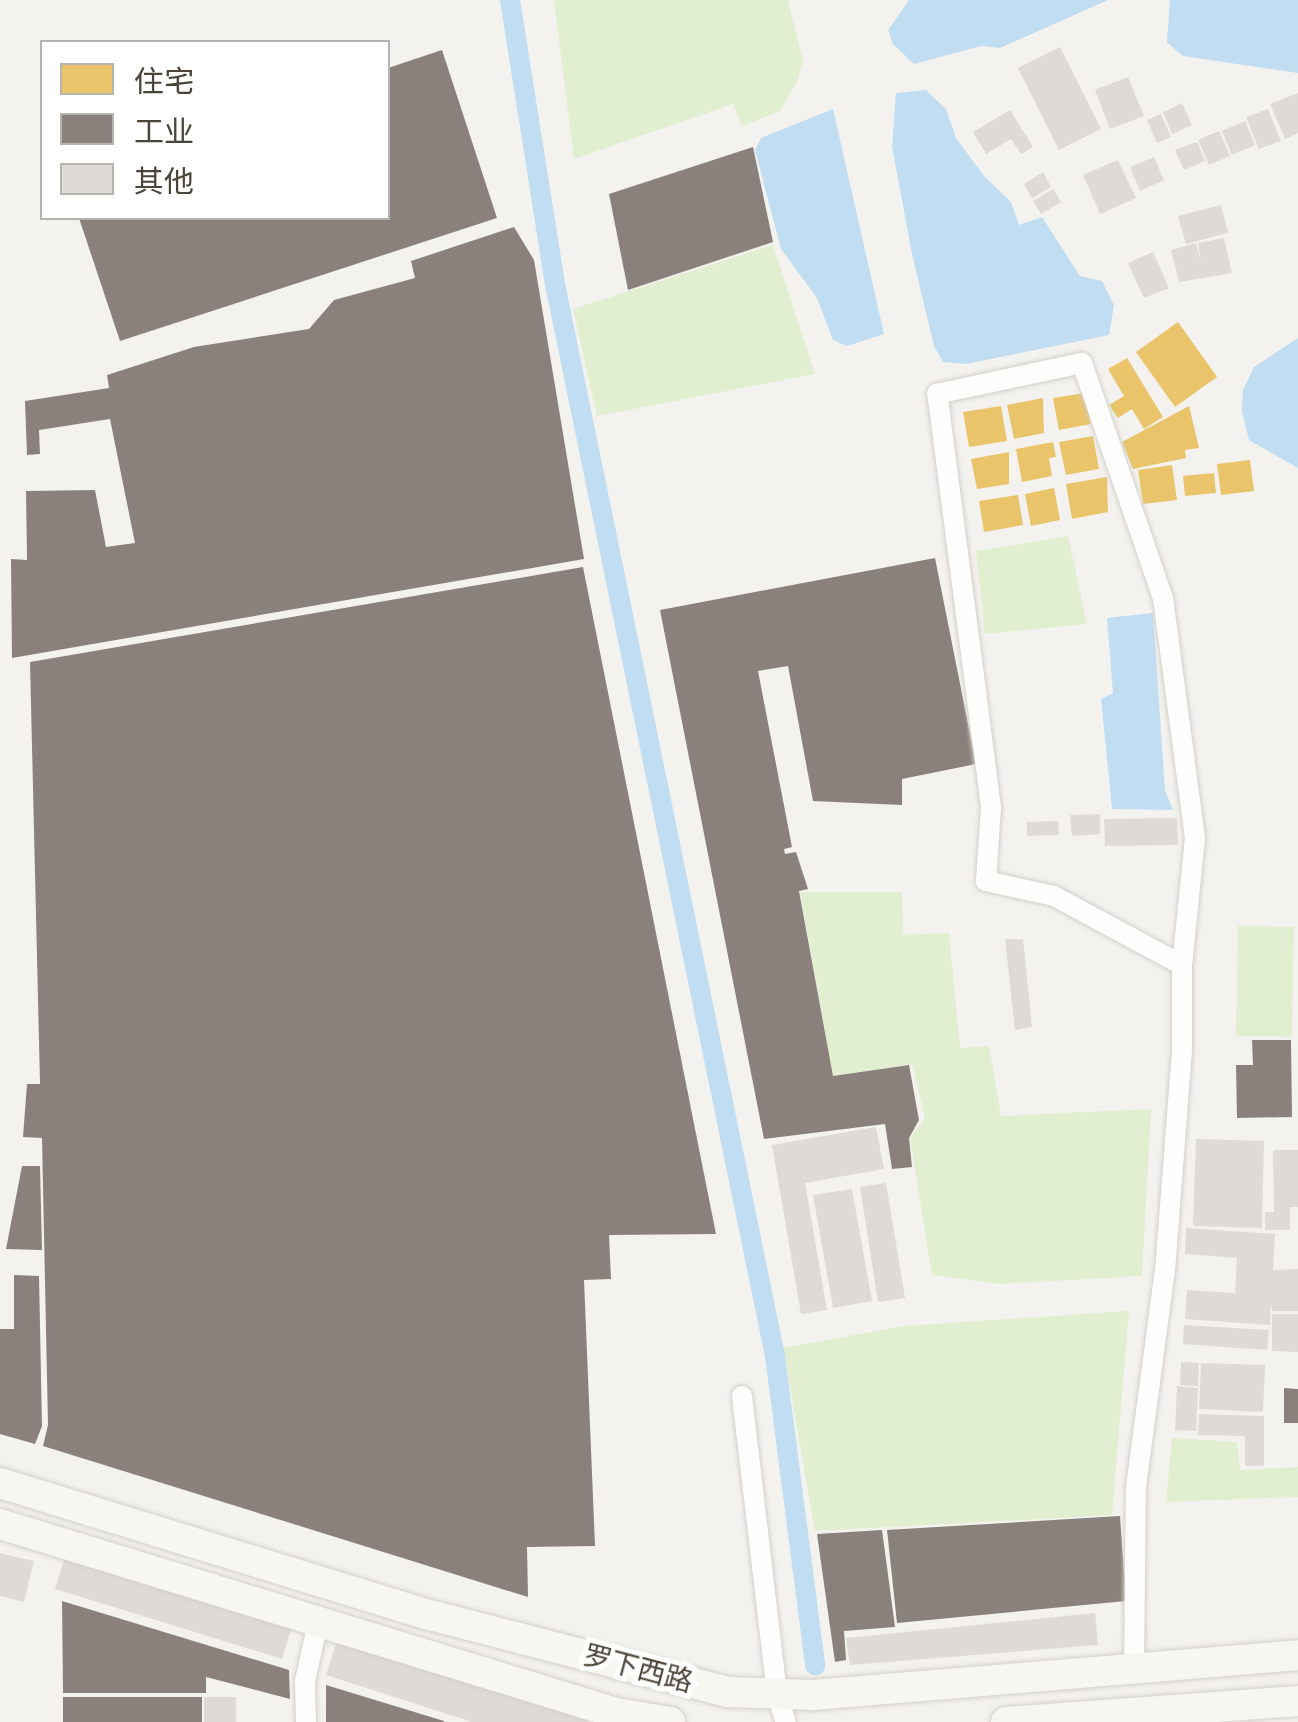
<!DOCTYPE html>
<html>
<head>
<meta charset="utf-8">
<style>
  body { margin:0 }
  #map { position:relative; width:1298px; height:1722px; overflow:hidden; background:#f4f2ee; font-family:"Work Sans","Noto Sans SC",sans-serif }
  div>[style] { position:absolute }
  [style*='--x'] { left:calc(var(--x)*1px); top:calc(var(--y)*1px); width:calc(var(--w)*1px); rotate:calc(var(--a)*1deg) }
  .green>* { inset:0; background:#e1eecf }
  .water>* { inset:0; background:#c0ddf1 }
  .homes>* { inset:0; background:#e9c46a }
  .industry>* { inset:0; background:#8a817c }
  .canal>* { height:20px; margin:-10px; padding:0 10px; transform-origin:10px; border-radius:10px; background:#c0ddf1 }
  .building>* { inset:0; background:#dedbd6 }
  .roads { filter:drop-shadow(0 0 2px #d2d0cb) drop-shadow(0 0 2px #d2d0cb) }
  .minor>* { height:20px; margin:-10px; padding:0 10px; transform-origin:10px; border-radius:10px; background:#fdfdfc }
  .secondary>* { height:30px; margin:-15px; padding:0 15px; transform-origin:15px; border-radius:15px; background:#f7f6f1 }
  span { translate:-50% -50%; white-space:nowrap; text-align:center; line-height:1.15; -webkit-text-stroke:10px #fff; paint-order:stroke }
  .street-label { font-size:28px; color:#4b4439 }
  .legend { position:absolute; left:40px; top:40px; width:350px; height:180px; box-sizing:border-box; background:#fff; border:2px solid #b7b4b0; margin:0; padding:12px 18px; list-style:none; font-size:30px; color:#4b4439 }
  .legend li { display:flex; align-items:center; gap:20px; height:50px }
  .legend b { width:50px; border:2px solid #b7b4b0 }
</style>
</head>
<body>
<div id="map">
  <div class="green">
    <div style="clip-path:polygon(554px 0,788px 0,803px 61px,797px 82px,780px 111px,742px 126px,733px 104px,574px 159px)"></div>
    <div style="clip-path:polygon(773px 245px,815px 374px,597px 416px,573px 309px)"></div>
    <div style="clip-path:polygon(1068px 536px,1087px 624px,985px 634px,976px 551px)"></div>
    <div style="clip-path:polygon(800px 892px,902px 892px,903px 933px,898px 935px,949px 933px,960px 1048px,989px 1046px,1001px 1116px,1151px 1109px,1142px 1276px,1000px 1284px,932px 1275px,910px 1138px,925px 1118px,912px 1064px,833px 1076px)"></div>
    <div style="clip-path:polygon(1238px 926px,1294px 927px,1292px 1037px,1236px 1036px)"></div>
    <div style="clip-path:polygon(1129px 1311px,1112px 1515px,815px 1531px,783px 1348px,904px 1326px)"></div>
    <div style="clip-path:polygon(1172px 1438px,1237px 1442px,1240px 1470px,1298px 1467px,1298px 1497px,1166px 1502px)"></div>
  </div>
  <div class="water">
    <div style="clip-path:polygon(909px 0,1108px 0,1000px 48px,981px 46px,914px 64px,893px 44px,888px 30px)"></div>
    <div style="clip-path:polygon(1170px 0,1298px 0,1298px 73px,1183px 56px,1167px 42px)"></div>
    <div style="clip-path:polygon(926px 90px,946px 109px,956px 138px,984px 176px,1011px 202px,1019px 225px,1042px 217px,1080px 276px,1102px 281px,1114px 305px,1109px 335px,966px 364px,943px 362px,934px 346px,912px 254px,892px 147px,896px 93px)"></div>
    <div style="clip-path:polygon(833px 109px,884px 334px,847px 346px,833px 340px,817px 298px,781px 249px,755px 150px,761px 138px)"></div>
    <div style="clip-path:polygon(1298px 338px,1298px 468px,1249px 440px,1242px 411px,1243px 390px,1254px 367px)"></div>
    <div style="clip-path:polygon(1153px 613px,1165px 790px,1173px 810px,1112px 809px,1101px 699px,1113px 693px,1107px 618px)"></div>
  </div>
  <div class="homes">
    <div style="clip-path:polygon(1178px 322px,1217px 377px,1175px 407px,1136px 352px)"></div>
    <div style="clip-path:polygon(1127px 358px,1163px 417px,1144px 429px,1132px 409px,1118px 418px,1109px 405px,1124px 396px,1108px 369px)"></div>
    <div style="clip-path:polygon(1085px 393px,1091px 424px,1059px 430px,1053px 398px)"></div>
    <div style="clip-path:polygon(1043px 398px,1044px 433px,1014px 439px,1007px 405px)"></div>
    <div style="clip-path:polygon(1001px 406px,1007px 441px,969px 447px,963px 412px)"></div>
    <div style="clip-path:polygon(1189px 406px,1199px 448px,1185px 450px,1186px 458px,1133px 469px,1122px 442px)"></div>
    <div style="clip-path:polygon(1093px 436px,1099px 469px,1066px 475px,1059px 442px)"></div>
    <div style="clip-path:polygon(1053px 442px,1056px 457px,1049px 458px,1052px 476px,1022px 482px,1016px 449px)"></div>
    <div style="clip-path:polygon(1009px 452px,1009px 484px,977px 489px,971px 459px)"></div>
    <div style="clip-path:polygon(1250px 460px,1254px 491px,1221px 495px,1217px 464px)"></div>
    <div style="clip-path:polygon(1172px 465px,1177px 500px,1143px 504px,1138px 470px)"></div>
    <div style="clip-path:polygon(1214px 473px,1216px 493px,1185px 496px,1183px 476px)"></div>
    <div style="clip-path:polygon(1107px 477px,1108px 512px,1072px 519px,1066px 484px)"></div>
    <div style="clip-path:polygon(1054px 488px,1060px 520px,1031px 526px,1025px 494px)"></div>
    <div style="clip-path:polygon(1018px 495px,1023px 525px,984px 532px,979px 501px)"></div>
  </div>
  <div class="industry">
    <div style="clip-path:polygon(442px 50px,497px 218px,120px 341px,79px 218px,388px 218px,388px 68px)"></div>
    <div style="clip-path:polygon(753px 147px,773px 242px,628px 290px,609px 194px)"></div>
    <div style="clip-path:polygon(514px 227px,534px 260px,584px 559px,12px 658px,11px 559px,27px 560px,26px 491px,95px 490px,106px 547px,135px 543px,110px 419px,39px 430px,40px 454px,27px 455px,25px 401px,109px 388px,107px 375px,194px 347px,309px 329px,334px 300px,415px 278px,411px 261px)"></div>
    <div style="clip-path:polygon(935px 558px,976px 764px,902px 779px,902px 805px,813px 801px,788px 666px,758px 671px,792px 847px,784px 849px,785px 854px,796px 852px,808px 889px,799px 891px,833px 1076px,909px 1065px,919px 1120px,909px 1138px,912px 1167px,892px 1169px,885px 1124px,764px 1139px,660px 610px)"></div>
    <div style="clip-path:polygon(583px 567px,716px 1234px,609px 1235px,611px 1279px,584px 1280px,595px 1546px,527px 1547px,528px 1597px,43px 1446px,48px 1425px,42px 1138px,23px 1137px,27px 1084px,40px 1084px,30px 662px)"></div>
    <div style="clip-path:polygon(1252px 1040px,1291px 1040px,1292px 1117px,1237px 1118px,1236px 1065px,1253px 1065px)"></div>
    <div style="clip-path:polygon(22px 1166px,40px 1166px,42px 1250px,6px 1249px)"></div>
    <div style="clip-path:polygon(14px 1275px,39px 1276px,42px 1426px,35px 1444px,0 1434px,0 1329px,14px 1329px)"></div>
    <div style="clip-path:polygon(1284px 1388px,1298px 1389px,1298px 1423px,1284px 1423px)"></div>
    <div style="clip-path:polygon(1120px 1516px,1126px 1601px,897px 1623px,887px 1530px)"></div>
    <div style="clip-path:polygon(882px 1530px,895px 1627px,844px 1631px,846px 1660px,835px 1662px,817px 1534px)"></div>
    <div style="clip-path:polygon(62px 1601px,289px 1670px,290px 1699px,206px 1677px,206px 1693px,63px 1693px)"></div>
    <div style="clip-path:polygon(326px 1685px,444px 1721px,444px 1722px,326px 1722px)"></div>
    <div style="clip-path:polygon(63px 1697px,202px 1697px,202px 1722px,63px 1722px)"></div>
  </div>
  <div class="canal">
    <div style="--x:510;--y:0;--w:293;--a:81"></div>
    <div style="--x:556;--y:289;--w:1089;--a:78.4"></div>
    <div style="--x:775;--y:1356;--w:312;--a:82.6"></div>
  </div>
  <div class="building">
    <div style="clip-path:polygon(1060px 47px,1101px 129px,1059px 150px,1018px 68px)"></div>
    <div style="clip-path:polygon(1128px 77px,1144px 116px,1110px 129px,1095px 90px)"></div>
    <div style="clip-path:polygon(1298px 93px,1298px 133px,1285px 139px,1270px 104px)"></div>
    <div style="clip-path:polygon(1182px 103px,1192px 125px,1172px 134px,1163px 112px)"></div>
    <div style="clip-path:polygon(1268px 109px,1281px 141px,1259px 149px,1246px 117px)"></div>
    <div style="clip-path:polygon(1010px 110px,1033px 147px,1021px 154px,1011px 139px,986px 154px,973px 132px)"></div>
    <div style="clip-path:polygon(1161px 114px,1171px 137px,1157px 143px,1147px 120px)"></div>
    <div style="clip-path:polygon(1245px 121px,1255px 145px,1232px 155px,1222px 131px)"></div>
    <div style="clip-path:polygon(1219px 131px,1230px 156px,1209px 165px,1198px 140px)"></div>
    <div style="clip-path:polygon(1197px 142px,1205px 161px,1184px 170px,1175px 150px)"></div>
    <div style="clip-path:polygon(1154px 157px,1164px 180px,1140px 191px,1130px 167px)"></div>
    <div style="clip-path:polygon(1118px 160px,1136px 198px,1100px 214px,1083px 175px)"></div>
    <div style="clip-path:polygon(1043px 172px,1051px 187px,1032px 198px,1024px 184px)"></div>
    <div style="clip-path:polygon(1053px 189px,1061px 202px,1041px 214px,1033px 201px)"></div>
    <div style="clip-path:polygon(1221px 205px,1228px 233px,1186px 244px,1178px 216px)"></div>
    <div style="clip-path:polygon(1224px 238px,1232px 273px,1179px 282px,1171px 250px,1196px 243px,1201px 262px,1198px 243px)"></div>
    <div style="clip-path:polygon(1153px 252px,1169px 288px,1144px 298px,1128px 263px)"></div>
    <div style="clip-path:polygon(1100px 814px,1100px 834px,1072px 836px,1070px 815px)"></div>
    <div style="clip-path:polygon(1177px 818px,1178px 845px,1105px 846px,1104px 819px)"></div>
    <div style="clip-path:polygon(1058px 821px,1059px 835px,1027px 836px,1027px 822px)"></div>
    <div style="clip-path:polygon(1005px 939px,1023px 939px,1032px 1027px,1015px 1030px)"></div>
    <div style="clip-path:polygon(876px 1127px,884px 1169px,805px 1183px,827px 1310px,801px 1314px,772px 1145px)"></div>
    <div style="clip-path:polygon(1196px 1139px,1264px 1141px,1262px 1228px,1193px 1226px)"></div>
    <div style="clip-path:polygon(1273px 1150px,1298px 1150px,1298px 1207px,1290px 1207px,1290px 1230px,1265px 1230px,1265px 1212px,1274px 1212px)"></div>
    <div style="clip-path:polygon(886px 1183px,905px 1298px,878px 1302px,860px 1187px)"></div>
    <div style="clip-path:polygon(852px 1189px,872px 1301px,833px 1308px,813px 1195px)"></div>
    <div style="clip-path:polygon(1186px 1228px,1275px 1234px,1273px 1270px,1298px 1269px,1298px 1311px,1272px 1311px,1271px 1303px,1270px 1325px,1185px 1319px,1187px 1290px,1235px 1293px,1237px 1258px,1185px 1254px)"></div>
    <div style="clip-path:polygon(1272px 1314px,1298px 1314px,1298px 1352px,1272px 1351px)"></div>
    <div style="clip-path:polygon(1184px 1325px,1269px 1330px,1267px 1350px,1183px 1344px)"></div>
    <div style="clip-path:polygon(1181px 1362px,1199px 1363px,1198px 1386px,1180px 1385px)"></div>
    <div style="clip-path:polygon(1201px 1363px,1265px 1365px,1263px 1412px,1199px 1409px)"></div>
    <div style="clip-path:polygon(1177px 1386px,1198px 1388px,1196px 1431px,1175px 1430px)"></div>
    <div style="clip-path:polygon(1199px 1414px,1264px 1416px,1264px 1466px,1245px 1466px,1245px 1436px,1198px 1435px)"></div>
    <div style="clip-path:polygon(0 1553px,34px 1561px,24px 1602px,0 1596px)"></div>
    <div style="clip-path:polygon(65px 1557px,292px 1627px,282px 1659px,55px 1589px)"></div>
    <div style="clip-path:polygon(1095px 1613px,1098px 1645px,850px 1665px,846px 1638px)"></div>
    <div style="clip-path:polygon(337px 1641px,588px 1721px,588px 1722px,472px 1722px,326px 1675px)"></div>
    <div style="clip-path:polygon(204px 1697px,236px 1697px,236px 1722px,204px 1722px)"></div>
  </div>
  <div class="roads">
    <div class="minor">
      <div style="--x:742;--y:1396;--w:301;--a:83.3"></div>
      <div style="--x:777;--y:1695;--w:28;--a:72"></div>
      <div style="--x:1134;--y:1669;--w:182;--a:-89.4"></div>
      <div style="--x:1136;--y:1487;--w:218;--a:-82.4"></div>
      <div style="--x:1165;--y:1271;--w:222;--a:-85.6"></div>
      <div style="--x:1182;--y:1050;--w:85;--a:-90"></div>
      <div style="--x:1182;--y:965;--w:145;--a:-151.7"></div>
      <div style="--x:1054;--y:896;--w:70;--a:-167.6"></div>
      <div style="--x:986;--y:881;--w:74;--a:-86.1"></div>
      <div style="--x:991;--y:807;--w:417;--a:-97.4"></div>
      <div style="--x:937;--y:394;--w:148;--a:-12.1"></div>
      <div style="--x:1082;--y:363;--w:249;--a:71"></div>
      <div style="--x:1163;--y:598;--w:242;--a:82.4"></div>
      <div style="--x:1195;--y:838;--w:128;--a:95.8"></div>
      <div style="--x:306;--y:1722;--w:41;--a:-91.4"></div>
      <div style="--x:305;--y:1681;--w:59;--a:-77.4"></div>
    </div>
    <div class="secondary">
      <div style="--x:0;--y:1483;--w:446;--a:17.1"></div>
      <div style="--x:426;--y:1614;--w:312;--a:14.5"></div>
      <div style="--x:728;--y:1692;--w:85;--a:2"></div>
      <div style="--x:813;--y:1695;--w:487;--a:-4.7"></div>
      <div style="--x:0;--y:1524;--w:644;--a:17.06"></div>
      <div style="--x:616;--y:1713;--w:55;--a:9.5"></div>
      <div style="--x:1006;--y:1722;--w:293;--a:-4.1"></div>
    </div>
  </div>
  <div class="street-label">
    <span style="left:638px;top:1669px;rotate:15deg">罗下西路</span>
  </div>
  <ul class="legend">
  <li><b style="height:28px;background:#e9c46a"></b>住宅</li>
  <li><b style="height:28px;background:#8a817c"></b>工业</li>
  <li><b style="height:28px;background:#dedbd6"></b>其他</li>
  </ul>
</div>
</body>
</html>
